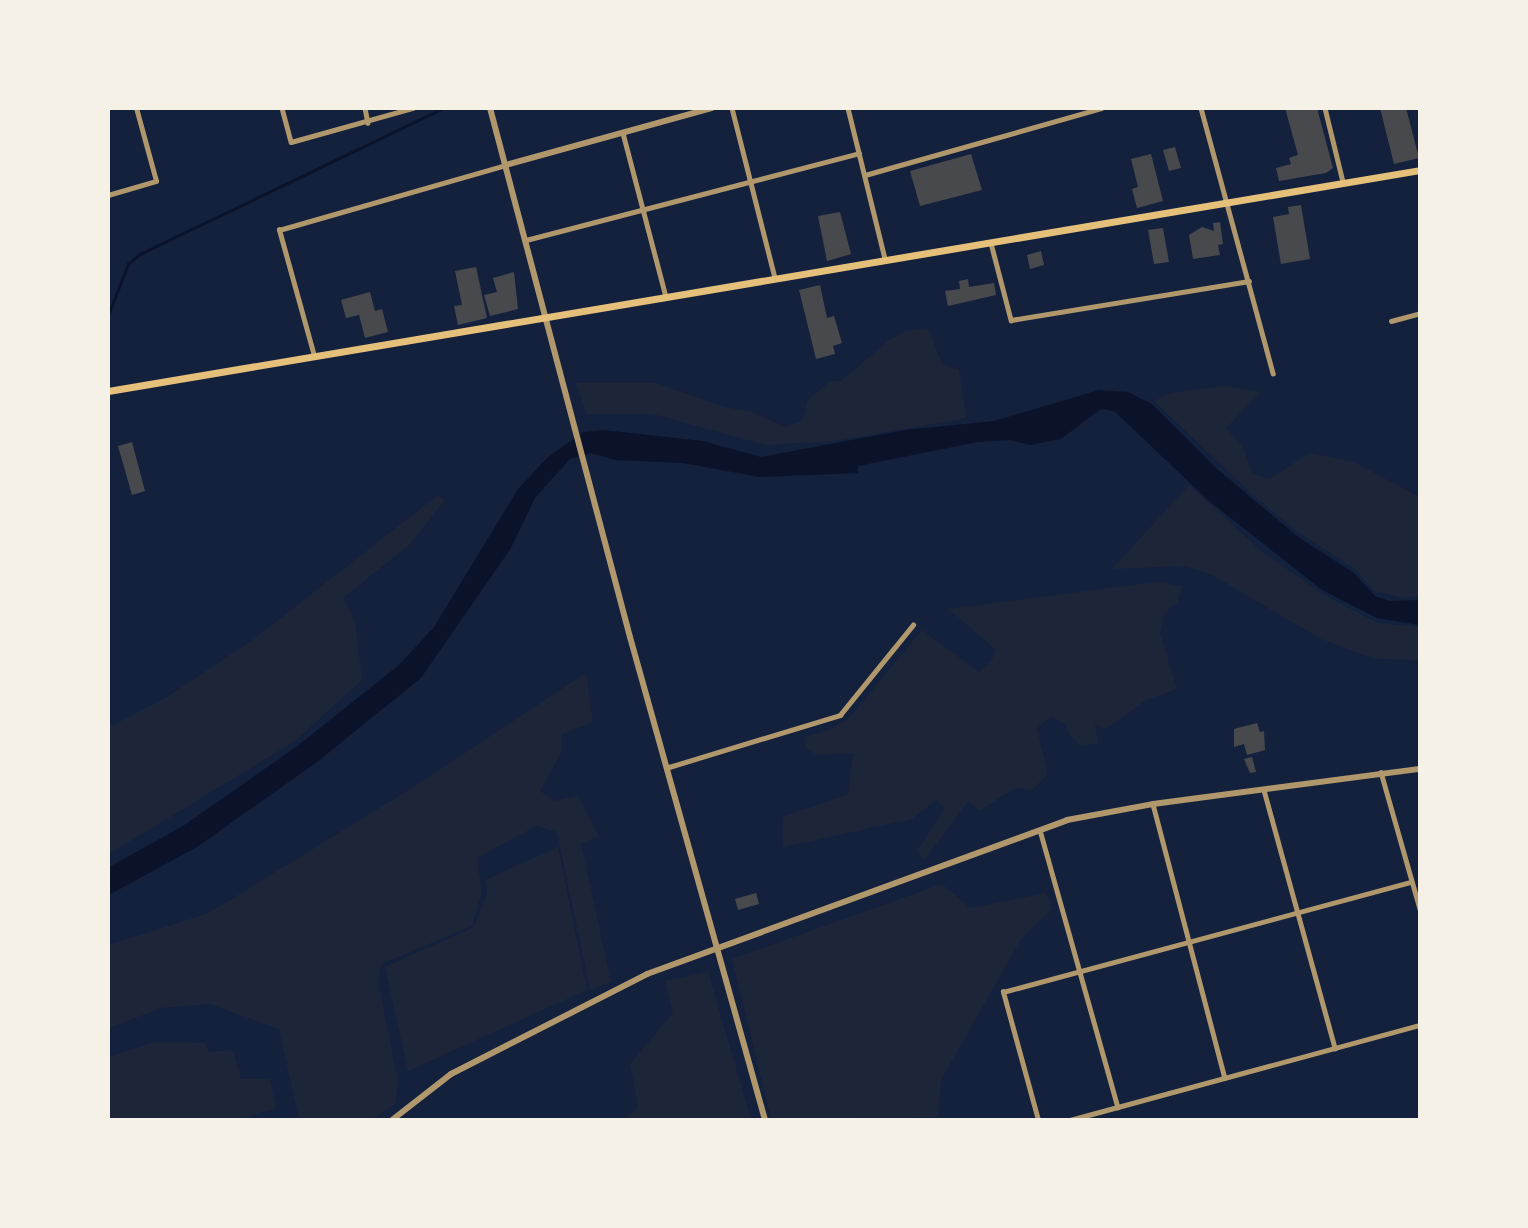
<!DOCTYPE html>
<html>
<head>
<meta charset="utf-8">
<style>
  body { margin:0 }
  #map { position:relative; width:1528px; height:1228px; overflow:hidden; background:#14213d; font-family:Quicksand,sans-serif }
  div>[style] { position:absolute }
  [style*='--x'] { left:calc(var(--x)*1px); top:calc(var(--y)*1px); width:calc(var(--w)*1px); rotate:calc(var(--a)*1deg) }
  .green>* { inset:0; background:#1d2539 }
  .water>* { inset:0; background:#0b132b }
  .stream>* { height:2.5px; margin:-1.25px; padding:0 1.25px; transform-origin:1.25px; border-radius:1.25px; background:#0b132b }
  .building>* { inset:0; background:#48494c }
  .minor>* { height:4.5px; margin:-2.25px; padding:0 2.25px; transform-origin:2.25px; border-radius:2.25px; background:#b1986c }
  .tertiary>* { height:6px; margin:-3px; padding:0 3px; transform-origin:3px; border-radius:3px; background:#b1986c }
  .secondary>* { height:7px; margin:-3.5px; padding:0 3.5px; transform-origin:3.5px; border-radius:3.5px; background:#e5c07b }
  span { translate:-50% -50%; white-space:nowrap; text-align:center; line-height:1.15; -webkit-text-stroke:5px #f6f1e7; paint-order:stroke }
  .frame { position:absolute; inset:0; border:110px solid #f6f1e7; pointer-events:none }
</style>
</head>
<body>
<div id="map">
  <div class="green">
    <div style="clip-path:polygon(928px 328px,942px 364px,959px 370px,966px 418px,834px 441px,766px 445px,653px 414px,586px 414px,576px 383px,656px 383px,724px 407px,752px 412px,786px 427px,803px 420px,808px 400px,830px 381px,841px 381px,888px 341px,906px 331px)"></div>
    <div style="clip-path:polygon(1223px 386px,1261px 392px,1226px 428px,1242px 445px,1252px 473px,1270px 479px,1309px 453px,1354px 462px,1419px 497px,1419px 596px,1404px 598px,1374px 591px,1355px 569px,1298px 532px,1253px 495px,1154px 401px,1171px 393px)"></div>
    <div style="clip-path:polygon(1189px 485px,1261px 551px,1324px 595px,1378px 623px,1419px 627px,1419px 660px,1375px 659px,1321px 639px,1214px 576px,1186px 566px,1112px 569px)"></div>
    <div style="clip-path:polygon(438px 495px,444px 501px,410px 544px,343px 598px,355px 621px,362px 680px,295px 741px,109px 854px,109px 727px,162px 700px,254px 639px)"></div>
    <div style="clip-path:polygon(1156px 582px,1182px 586px,1177px 603px,1164px 613px,1160px 633px,1177px 689px,1146px 700px,1106px 729px,1095px 724px,1098px 743px,1081px 746px,1069px 734px,1065px 723px,1051px 717px,1037px 728px,1048px 774px,1032px 790px,1015px 788px,979px 811px,968px 801px,923px 861px,918px 850px,945px 808px,936px 800px,912px 819px,783px 847px,783px 817px,848px 794px,853px 753px,818px 755px,806px 749px,805px 737px,832px 729px,851px 716px,922px 630px,979px 672px,992px 660px,995px 649px,949px 609px)"></div>
    <div style="clip-path:polygon(586px 673px,593px 722px,562px 734px,561px 753px,540px 791px,555px 801px,578px 796px,599px 837px,581px 843px,611px 982px,590px 990px,557px 832px,536px 826px,477px 858px,482px 891px,472px 926px,381px 964px,378px 982px,398px 1081px,395px 1104px,373px 1119px,299px 1119px,279px 1029px,210px 1004px,161px 1008px,109px 1028px,109px 945px,209px 913px,415px 786px)"></div>
    <div style="clip-path:polygon(558px 847px,587px 990px,408px 1071px,385px 967px,474px 927px,487px 894px,485px 880px)"></div>
    <div style="clip-path:polygon(942px 884px,970px 908px,1046px 893px,1052px 909px,1021px 939px,941px 1080px,938px 1117px,771px 1119px,732px 959px)"></div>
    <div style="clip-path:polygon(708px 972px,751px 1119px,625px 1119px,638px 1107px,630px 1064px,673px 1013px,665px 981px)"></div>
    <div style="clip-path:polygon(155px 1042px,205px 1043px,209px 1052px,233px 1050px,241px 1079px,270px 1079px,276px 1108px,241px 1119px,109px 1119px,109px 1057px)"></div>
  </div>
  <div class="water">
    <div style="clip-path:polygon(1099px 390px,1128px 392px,1152px 404px,1216px 468px,1297px 536px,1354px 573px,1375px 596px,1390px 601px,1419px 600px,1419px 625px,1377px 618px,1322px 590px,1209px 501px,1114px 411px,1101px 409px,1061px 439px,1030px 445px,1010px 440px,978px 442px,858px 466px,858px 473px,760px 477px,682px 463px,614px 460px,591px 453px,570px 459px,535px 498px,511px 548px,421px 678px,317px 762px,197px 847px,109px 895px,109px 867px,183px 826px,296px 747px,399px 665px,434px 627px,518px 489px,547px 458px,583px 432px,604px 430px,703px 441px,761px 457px,905px 430px,994px 421px)"></div>
  </div>
  <div class="stream">
    <div style="--x:108;--y:315;--w:55;--a:-68.6"></div>
    <div style="--x:128;--y:264;--w:16;--a:-40"></div>
    <div style="--x:140;--y:254;--w:336;--a:-25.7"></div>
  </div>
  <div class="building">
    <div style="clip-path:polygon(1285px 108px,1317px 108px,1333px 168px,1326px 173px,1279px 181px,1276px 168px,1291px 164px,1289px 158px,1298px 155px)"></div>
    <div style="clip-path:polygon(1380px 108px,1406px 108px,1419px 158px,1394px 164px)"></div>
    <div style="clip-path:polygon(1175px 147px,1181px 168px,1169px 171px,1163px 150px)"></div>
    <div style="clip-path:polygon(971px 154px,982px 190px,920px 206px,910px 171px)"></div>
    <div style="clip-path:polygon(1151px 154px,1163px 201px,1137px 208px,1132px 189px,1138px 187px,1131px 159px)"></div>
    <div style="clip-path:polygon(1301px 205px,1310px 259px,1281px 264px,1273px 217px,1289px 214px,1288px 207px)"></div>
    <div style="clip-path:polygon(840px 212px,851px 254px,827px 261px,818px 216px)"></div>
    <div style="clip-path:polygon(1220px 222px,1223px 244px,1218px 245px,1220px 255px,1193px 259px,1189px 235px,1202px 227px,1214px 231px,1213px 223px)"></div>
    <div style="clip-path:polygon(1163px 228px,1169px 262px,1154px 264px,1148px 230px)"></div>
    <div style="clip-path:polygon(1041px 251px,1044px 265px,1030px 269px,1027px 255px)"></div>
    <div style="clip-path:polygon(476px 267px,487px 318px,458px 325px,454px 306px,462px 305px,455px 271px)"></div>
    <div style="clip-path:polygon(514px 272px,518px 309px,490px 316px,484px 295px,497px 292px,493px 278px)"></div>
    <div style="clip-path:polygon(968px 279px,969px 287px,994px 283px,996px 295px,948px 306px,945px 291px,960px 289px,959px 281px)"></div>
    <div style="clip-path:polygon(820px 285px,827px 318px,834px 316px,842px 343px,833px 346px,835px 354px,816px 359px,799px 290px)"></div>
    <div style="clip-path:polygon(370px 292px,375px 311px,382px 309px,388px 332px,365px 338px,359px 315px,346px 318px,341px 300px)"></div>
    <div style="clip-path:polygon(132px 442px,145px 491px,132px 495px,118px 446px)"></div>
    <div style="clip-path:polygon(1257px 723px,1260px 732px,1264px 731px,1265px 750px,1247px 755px,1244px 744px,1234px 747px,1234px 729px)"></div>
    <div style="clip-path:polygon(1252px 757px,1256px 772px,1250px 773px,1244px 759px)"></div>
    <div style="clip-path:polygon(756px 893px,759px 904px,738px 910px,735px 899px)"></div>
  </div>
  <div class="minor">
    <div style="--x:282;--y:108;--w:35;--a:75"></div>
    <div style="--x:291;--y:142;--w:127;--a:-15.6"></div>
    <div style="--x:365;--y:108;--w:15;--a:79"></div>
    <div style="--x:732;--y:108;--w:175;--a:75.8"></div>
    <div style="--x:848;--y:108;--w:155;--a:76.2"></div>
    <div style="--x:1201;--y:108;--w:275;--a:74.8"></div>
    <div style="--x:1325;--y:108;--w:76;--a:76.3"></div>
    <div style="--x:623;--y:133;--w:170;--a:75.3"></div>
    <div style="--x:865;--y:175;--w:245;--a:-15.8"></div>
    <div style="--x:108;--y:195;--w:50;--a:-16.3"></div>
    <div style="--x:156;--y:181;--w:76;--a:-105.3"></div>
    <div style="--x:526;--y:240;--w:344;--a:-14.6"></div>
    <div style="--x:991;--y:243;--w:80;--a:75.4"></div>
    <div style="--x:1011;--y:320;--w:241;--a:-9.3"></div>
    <div style="--x:1391;--y:321;--w:30;--a:-15"></div>
    <div style="--x:314;--y:356;--w:131;--a:-105.5"></div>
    <div style="--x:279;--y:230;--w:236;--a:-16"></div>
    <div style="--x:669;--y:767;--w:179;--a:-16.9"></div>
    <div style="--x:840;--y:715;--w:116;--a:-51"></div>
    <div style="--x:1381;--y:772;--w:142;--a:74.1"></div>
    <div style="--x:1264;--y:790;--w:268;--a:74.6"></div>
    <div style="--x:1153;--y:804;--w:283;--a:75.3"></div>
    <div style="--x:1040;--y:830;--w:288;--a:74.3"></div>
    <div style="--x:1038;--y:1120;--w:133;--a:-105.3"></div>
    <div style="--x:1003;--y:992;--w:423;--a:-15.1"></div>
    <div style="--x:1070;--y:1120;--w:363;--a:-15.2"></div>
  </div>
  <div class="tertiary">
    <div style="--x:490;--y:108;--w:547;--a:75.18"></div>
    <div style="--x:630;--y:637;--w:502;--a:74.38"></div>
    <div style="--x:506;--y:165;--w:214;--a:-15.5"></div>
    <div style="--x:392;--y:1120;--w:75;--a:-37.9"></div>
    <div style="--x:451;--y:1074;--w:220;--a:-27"></div>
    <div style="--x:647;--y:974;--w:447;--a:-20.1"></div>
    <div style="--x:1067;--y:820;--w:87;--a:-10.5"></div>
    <div style="--x:1153;--y:804;--w:269;--a:-7.5"></div>
  </div>
  <div class="secondary">
    <div style="--x:108;--y:391;--w:1330;--a:-9.56"></div>
  </div>
  <div class="frame"></div>
</div>
</body>
</html>
